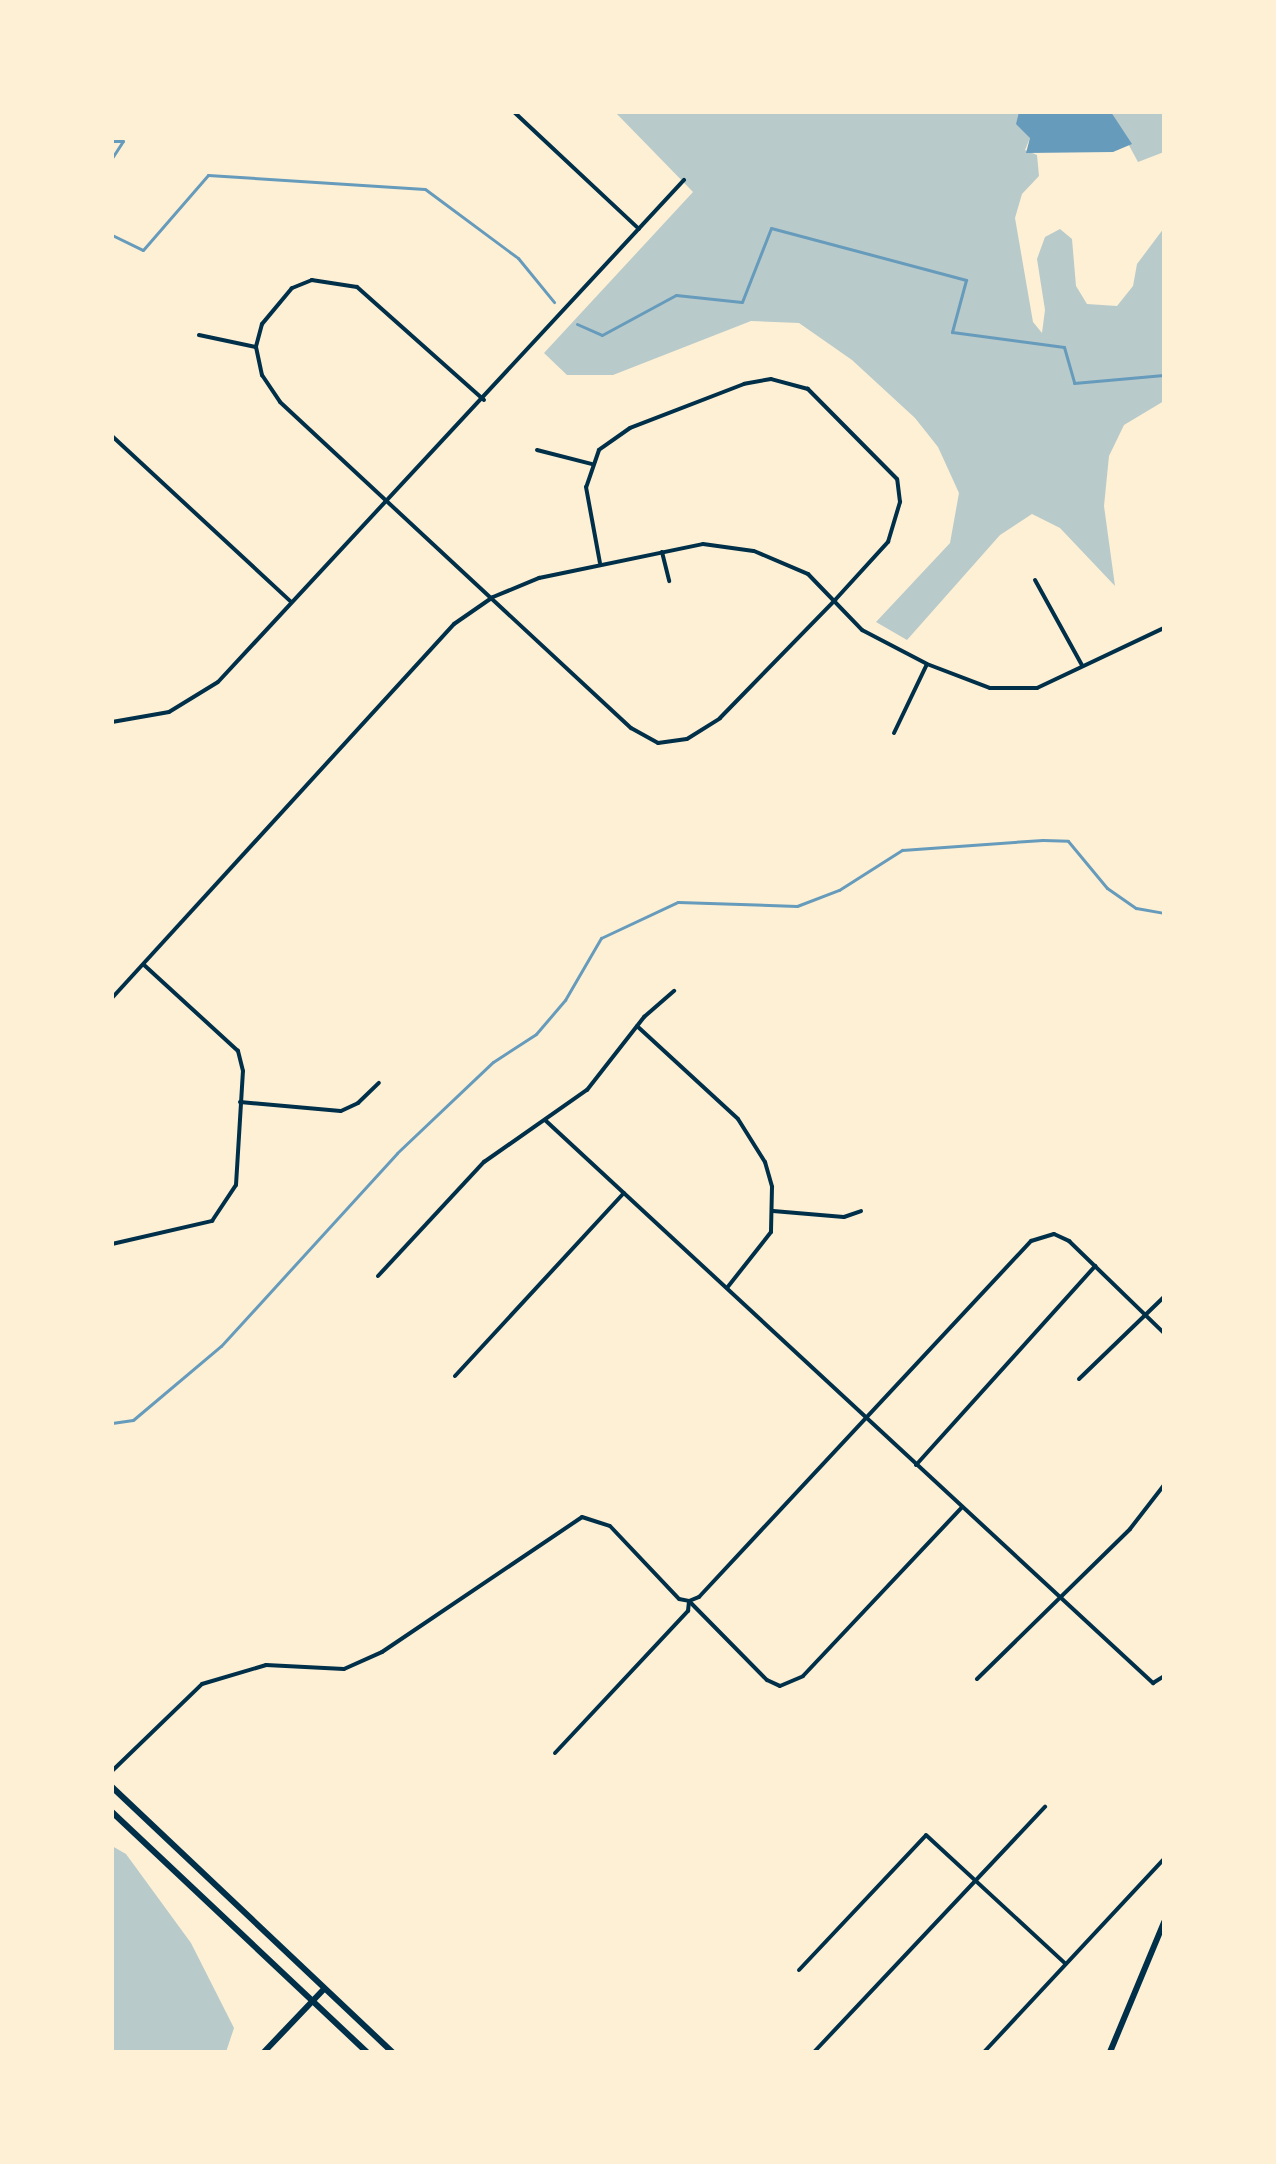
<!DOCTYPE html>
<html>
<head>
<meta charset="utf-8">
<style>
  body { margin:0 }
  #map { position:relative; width:1276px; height:2164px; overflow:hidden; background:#fdf0d5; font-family:"Fira Sans",sans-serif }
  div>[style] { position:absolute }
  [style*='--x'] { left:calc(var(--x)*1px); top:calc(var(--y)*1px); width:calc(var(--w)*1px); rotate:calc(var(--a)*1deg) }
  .green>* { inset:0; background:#b9caca }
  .water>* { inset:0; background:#669bbc }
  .stream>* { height:3px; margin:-1.5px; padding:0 1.5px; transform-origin:1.5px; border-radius:1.5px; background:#669bbc }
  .minor>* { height:4px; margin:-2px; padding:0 2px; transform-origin:2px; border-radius:2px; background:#003049 }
  .tertiary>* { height:6px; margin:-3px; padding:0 3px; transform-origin:3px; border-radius:3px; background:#003049 }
  .secondary>* { height:6px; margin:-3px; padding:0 3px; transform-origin:3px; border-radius:3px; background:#003049 }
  span { translate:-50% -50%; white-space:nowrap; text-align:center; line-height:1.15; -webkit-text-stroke:6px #fdf0d5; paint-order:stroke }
  .frame { position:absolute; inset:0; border:114px solid #fdf0d5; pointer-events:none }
</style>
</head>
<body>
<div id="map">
  <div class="green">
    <div style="clip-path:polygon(615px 112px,1019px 112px,1030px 138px,1025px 150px,1037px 155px,1039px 176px,1022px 194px,1015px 218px,1033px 322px,1042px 333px,1045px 310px,1037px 259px,1045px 237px,1060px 229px,1072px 239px,1076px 286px,1087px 304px,1117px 306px,1133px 286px,1137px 264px,1164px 228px,1164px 401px,1124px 425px,1109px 456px,1104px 506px,1115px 586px,1060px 528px,1032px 514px,1000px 535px,907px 640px,876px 622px,950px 543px,959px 493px,938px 447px,915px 418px,852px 360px,799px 323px,751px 321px,613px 375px,567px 375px,544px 353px,693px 192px)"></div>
    <div style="clip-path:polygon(1111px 112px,1164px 112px,1164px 152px,1138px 162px)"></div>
    <div style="clip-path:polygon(112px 1846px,126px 1854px,191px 1943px,234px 2028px,226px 2052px,112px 2052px)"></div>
  </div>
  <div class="water">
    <div style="clip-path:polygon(1019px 112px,1111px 112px,1132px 144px,1113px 152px,1026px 153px,1030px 138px,1016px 124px)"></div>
  </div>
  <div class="stream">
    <div style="--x:112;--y:141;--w:11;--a:0"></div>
    <div style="--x:123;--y:141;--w:20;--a:123"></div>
    <div style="--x:112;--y:235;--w:34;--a:26"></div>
    <div style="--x:143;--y:250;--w:99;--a:-49.1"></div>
    <div style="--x:208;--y:175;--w:217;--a:3.7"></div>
    <div style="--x:425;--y:189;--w:116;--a:36.6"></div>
    <div style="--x:518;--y:258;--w:57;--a:50.7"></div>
    <div style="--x:577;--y:324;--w:27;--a:24"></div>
    <div style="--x:602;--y:335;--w:84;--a:-28.4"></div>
    <div style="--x:676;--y:295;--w:66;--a:6.1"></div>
    <div style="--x:742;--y:302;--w:79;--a:-68.6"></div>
    <div style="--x:771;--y:228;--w:202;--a:14.9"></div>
    <div style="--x:966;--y:280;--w:54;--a:105.1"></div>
    <div style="--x:952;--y:332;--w:113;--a:7.6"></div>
    <div style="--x:1064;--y:347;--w:37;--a:74"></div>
    <div style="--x:1074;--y:383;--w:90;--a:-5.1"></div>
    <div style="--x:112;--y:1423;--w:21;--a:-8"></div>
    <div style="--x:133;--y:1420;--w:115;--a:-40.1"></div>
    <div style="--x:221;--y:1346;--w:261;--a:-47.6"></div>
    <div style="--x:397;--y:1153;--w:132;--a:-43.5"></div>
    <div style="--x:493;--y:1062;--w:51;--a:-33.1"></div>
    <div style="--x:536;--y:1034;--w:45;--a:-49.5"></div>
    <div style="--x:565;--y:1000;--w:72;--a:-59.9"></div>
    <div style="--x:601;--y:938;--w:85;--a:-25.1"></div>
    <div style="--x:678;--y:902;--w:119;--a:1.9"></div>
    <div style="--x:797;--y:906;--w:45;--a:-20.9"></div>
    <div style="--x:839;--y:890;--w:75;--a:-32.4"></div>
    <div style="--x:902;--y:850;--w:141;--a:-4.1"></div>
    <div style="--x:1043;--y:840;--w:25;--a:2"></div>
    <div style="--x:1068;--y:841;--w:61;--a:50.3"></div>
    <div style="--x:1107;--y:888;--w:35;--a:35"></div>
    <div style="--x:1136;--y:908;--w:28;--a:10"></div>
  </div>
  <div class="minor">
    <div style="--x:514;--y:112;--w:171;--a:43.1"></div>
    <div style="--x:199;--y:335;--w:58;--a:11.9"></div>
    <div style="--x:484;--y:400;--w:170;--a:-138.3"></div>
    <div style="--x:357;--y:287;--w:46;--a:-171.2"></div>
    <div style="--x:312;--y:280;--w:22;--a:158"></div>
    <div style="--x:292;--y:288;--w:47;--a:129.8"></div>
    <div style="--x:262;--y:324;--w:24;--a:105"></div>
    <div style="--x:256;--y:347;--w:29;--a:78"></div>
    <div style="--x:262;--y:375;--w:32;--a:56"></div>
    <div style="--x:280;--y:402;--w:479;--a:42.9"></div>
    <div style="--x:631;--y:728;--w:31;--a:29"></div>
    <div style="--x:658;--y:743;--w:29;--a:-8"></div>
    <div style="--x:687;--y:739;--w:39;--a:-32"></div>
    <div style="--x:720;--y:718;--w:165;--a:-45.7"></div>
    <div style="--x:835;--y:600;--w:79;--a:-47.6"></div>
    <div style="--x:888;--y:542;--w:42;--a:-73.3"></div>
    <div style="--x:900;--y:502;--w:23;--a:-97"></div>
    <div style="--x:897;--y:479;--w:127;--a:-134.7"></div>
    <div style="--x:808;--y:389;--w:38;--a:-165"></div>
    <div style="--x:771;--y:379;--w:27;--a:170"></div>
    <div style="--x:744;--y:384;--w:122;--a:158.9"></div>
    <div style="--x:630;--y:428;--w:38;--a:145"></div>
    <div style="--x:599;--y:450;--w:39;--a:109"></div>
    <div style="--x:586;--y:487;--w:77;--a:79.6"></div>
    <div style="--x:112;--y:436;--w:243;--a:42.8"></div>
    <div style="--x:537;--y:450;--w:57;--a:14.3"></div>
    <div style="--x:662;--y:552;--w:30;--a:76"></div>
    <div style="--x:1035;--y:580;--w:97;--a:61.1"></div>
    <div style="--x:112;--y:722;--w:58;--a:-10"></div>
    <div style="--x:169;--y:712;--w:57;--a:-31.5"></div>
    <div style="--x:218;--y:682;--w:685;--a:-47.13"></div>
    <div style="--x:894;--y:733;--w:76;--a:-64.4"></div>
    <div style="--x:112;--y:998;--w:507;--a:-47.56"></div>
    <div style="--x:454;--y:624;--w:47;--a:-34.7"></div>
    <div style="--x:493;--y:597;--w:50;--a:-22.4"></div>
    <div style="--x:539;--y:578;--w:167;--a:-11.7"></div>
    <div style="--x:703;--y:544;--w:51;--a:7.8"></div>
    <div style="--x:754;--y:551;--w:59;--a:23.1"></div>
    <div style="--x:808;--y:574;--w:78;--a:46"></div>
    <div style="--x:862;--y:630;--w:73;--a:27.6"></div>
    <div style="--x:927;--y:664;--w:67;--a:20.9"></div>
    <div style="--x:990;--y:688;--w:47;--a:0"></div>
    <div style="--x:1037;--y:688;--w:140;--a:-25.3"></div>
    <div style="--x:637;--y:1026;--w:137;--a:42.6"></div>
    <div style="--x:738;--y:1119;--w:51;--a:57.9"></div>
    <div style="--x:765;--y:1162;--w:26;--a:74"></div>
    <div style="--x:772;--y:1187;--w:45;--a:91.3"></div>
    <div style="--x:771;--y:1232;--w:71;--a:128.2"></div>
    <div style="--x:240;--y:1102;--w:101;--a:5.1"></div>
    <div style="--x:341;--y:1111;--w:19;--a:-25"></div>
    <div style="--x:358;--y:1103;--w:29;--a:-44"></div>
    <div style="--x:545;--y:1120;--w:829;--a:42.8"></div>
    <div style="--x:1153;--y:1683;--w:13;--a:-32"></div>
    <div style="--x:773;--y:1211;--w:71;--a:4.8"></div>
    <div style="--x:844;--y:1217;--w:18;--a:-19"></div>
    <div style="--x:112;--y:1244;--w:103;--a:-13"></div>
    <div style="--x:212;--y:1221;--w:43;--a:-56.3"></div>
    <div style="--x:236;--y:1185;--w:114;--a:-86.5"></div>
    <div style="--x:243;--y:1071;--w:21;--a:-104"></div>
    <div style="--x:238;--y:1051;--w:127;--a:-137.5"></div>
    <div style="--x:378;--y:1276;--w:156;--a:-47.1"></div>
    <div style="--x:484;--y:1162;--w:126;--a:-35"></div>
    <div style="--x:587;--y:1090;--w:93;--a:-52"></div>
    <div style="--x:644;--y:1017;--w:40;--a:-41"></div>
    <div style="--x:455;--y:1376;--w:249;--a:-47.3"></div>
    <div style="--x:1079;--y:1379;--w:118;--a:-44"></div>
    <div style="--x:916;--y:1465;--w:268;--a:-48"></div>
    <div style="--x:977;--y:1679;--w:214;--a:-44.4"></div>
    <div style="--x:1130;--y:1529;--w:56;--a:-52.3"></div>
    <div style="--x:555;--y:1753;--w:195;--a:-46.9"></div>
    <div style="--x:688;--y:1611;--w:10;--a:-84"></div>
    <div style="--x:689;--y:1601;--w:11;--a:-22"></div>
    <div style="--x:699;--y:1597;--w:487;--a:-47"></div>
    <div style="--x:1031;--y:1241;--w:24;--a:-17"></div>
    <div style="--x:1054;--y:1234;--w:17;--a:25"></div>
    <div style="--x:1069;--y:1241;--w:132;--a:44.1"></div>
    <div style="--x:112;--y:1771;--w:125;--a:-44"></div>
    <div style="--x:202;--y:1684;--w:67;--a:-16.5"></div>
    <div style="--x:266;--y:1665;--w:78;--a:2.9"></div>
    <div style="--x:344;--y:1669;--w:42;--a:-24.1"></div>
    <div style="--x:382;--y:1652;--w:241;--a:-34"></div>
    <div style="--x:582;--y:1517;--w:29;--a:18"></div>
    <div style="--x:610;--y:1526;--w:100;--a:46.6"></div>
    <div style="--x:679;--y:1599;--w:10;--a:11"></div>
    <div style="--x:689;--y:1601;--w:111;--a:45.4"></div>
    <div style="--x:767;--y:1680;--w:14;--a:25"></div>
    <div style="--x:780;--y:1686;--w:25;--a:-23"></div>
    <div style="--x:803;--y:1676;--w:232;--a:-46.7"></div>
    <div style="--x:799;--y:1970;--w:185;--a:-46.7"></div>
    <div style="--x:926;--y:1835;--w:190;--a:42.7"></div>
    <div style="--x:814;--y:2052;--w:337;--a:-46.7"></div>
    <div style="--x:984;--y:2052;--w:264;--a:-47"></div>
  </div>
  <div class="tertiary">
    <div style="--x:264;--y:2052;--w:87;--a:-46.4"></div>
  </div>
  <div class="secondary">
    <div style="--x:112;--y:1787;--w:386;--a:43.4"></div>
    <div style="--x:112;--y:1812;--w:350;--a:43.3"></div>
    <div style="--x:1110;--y:2052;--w:141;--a:-67.4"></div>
  </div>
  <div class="frame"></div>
</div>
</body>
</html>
